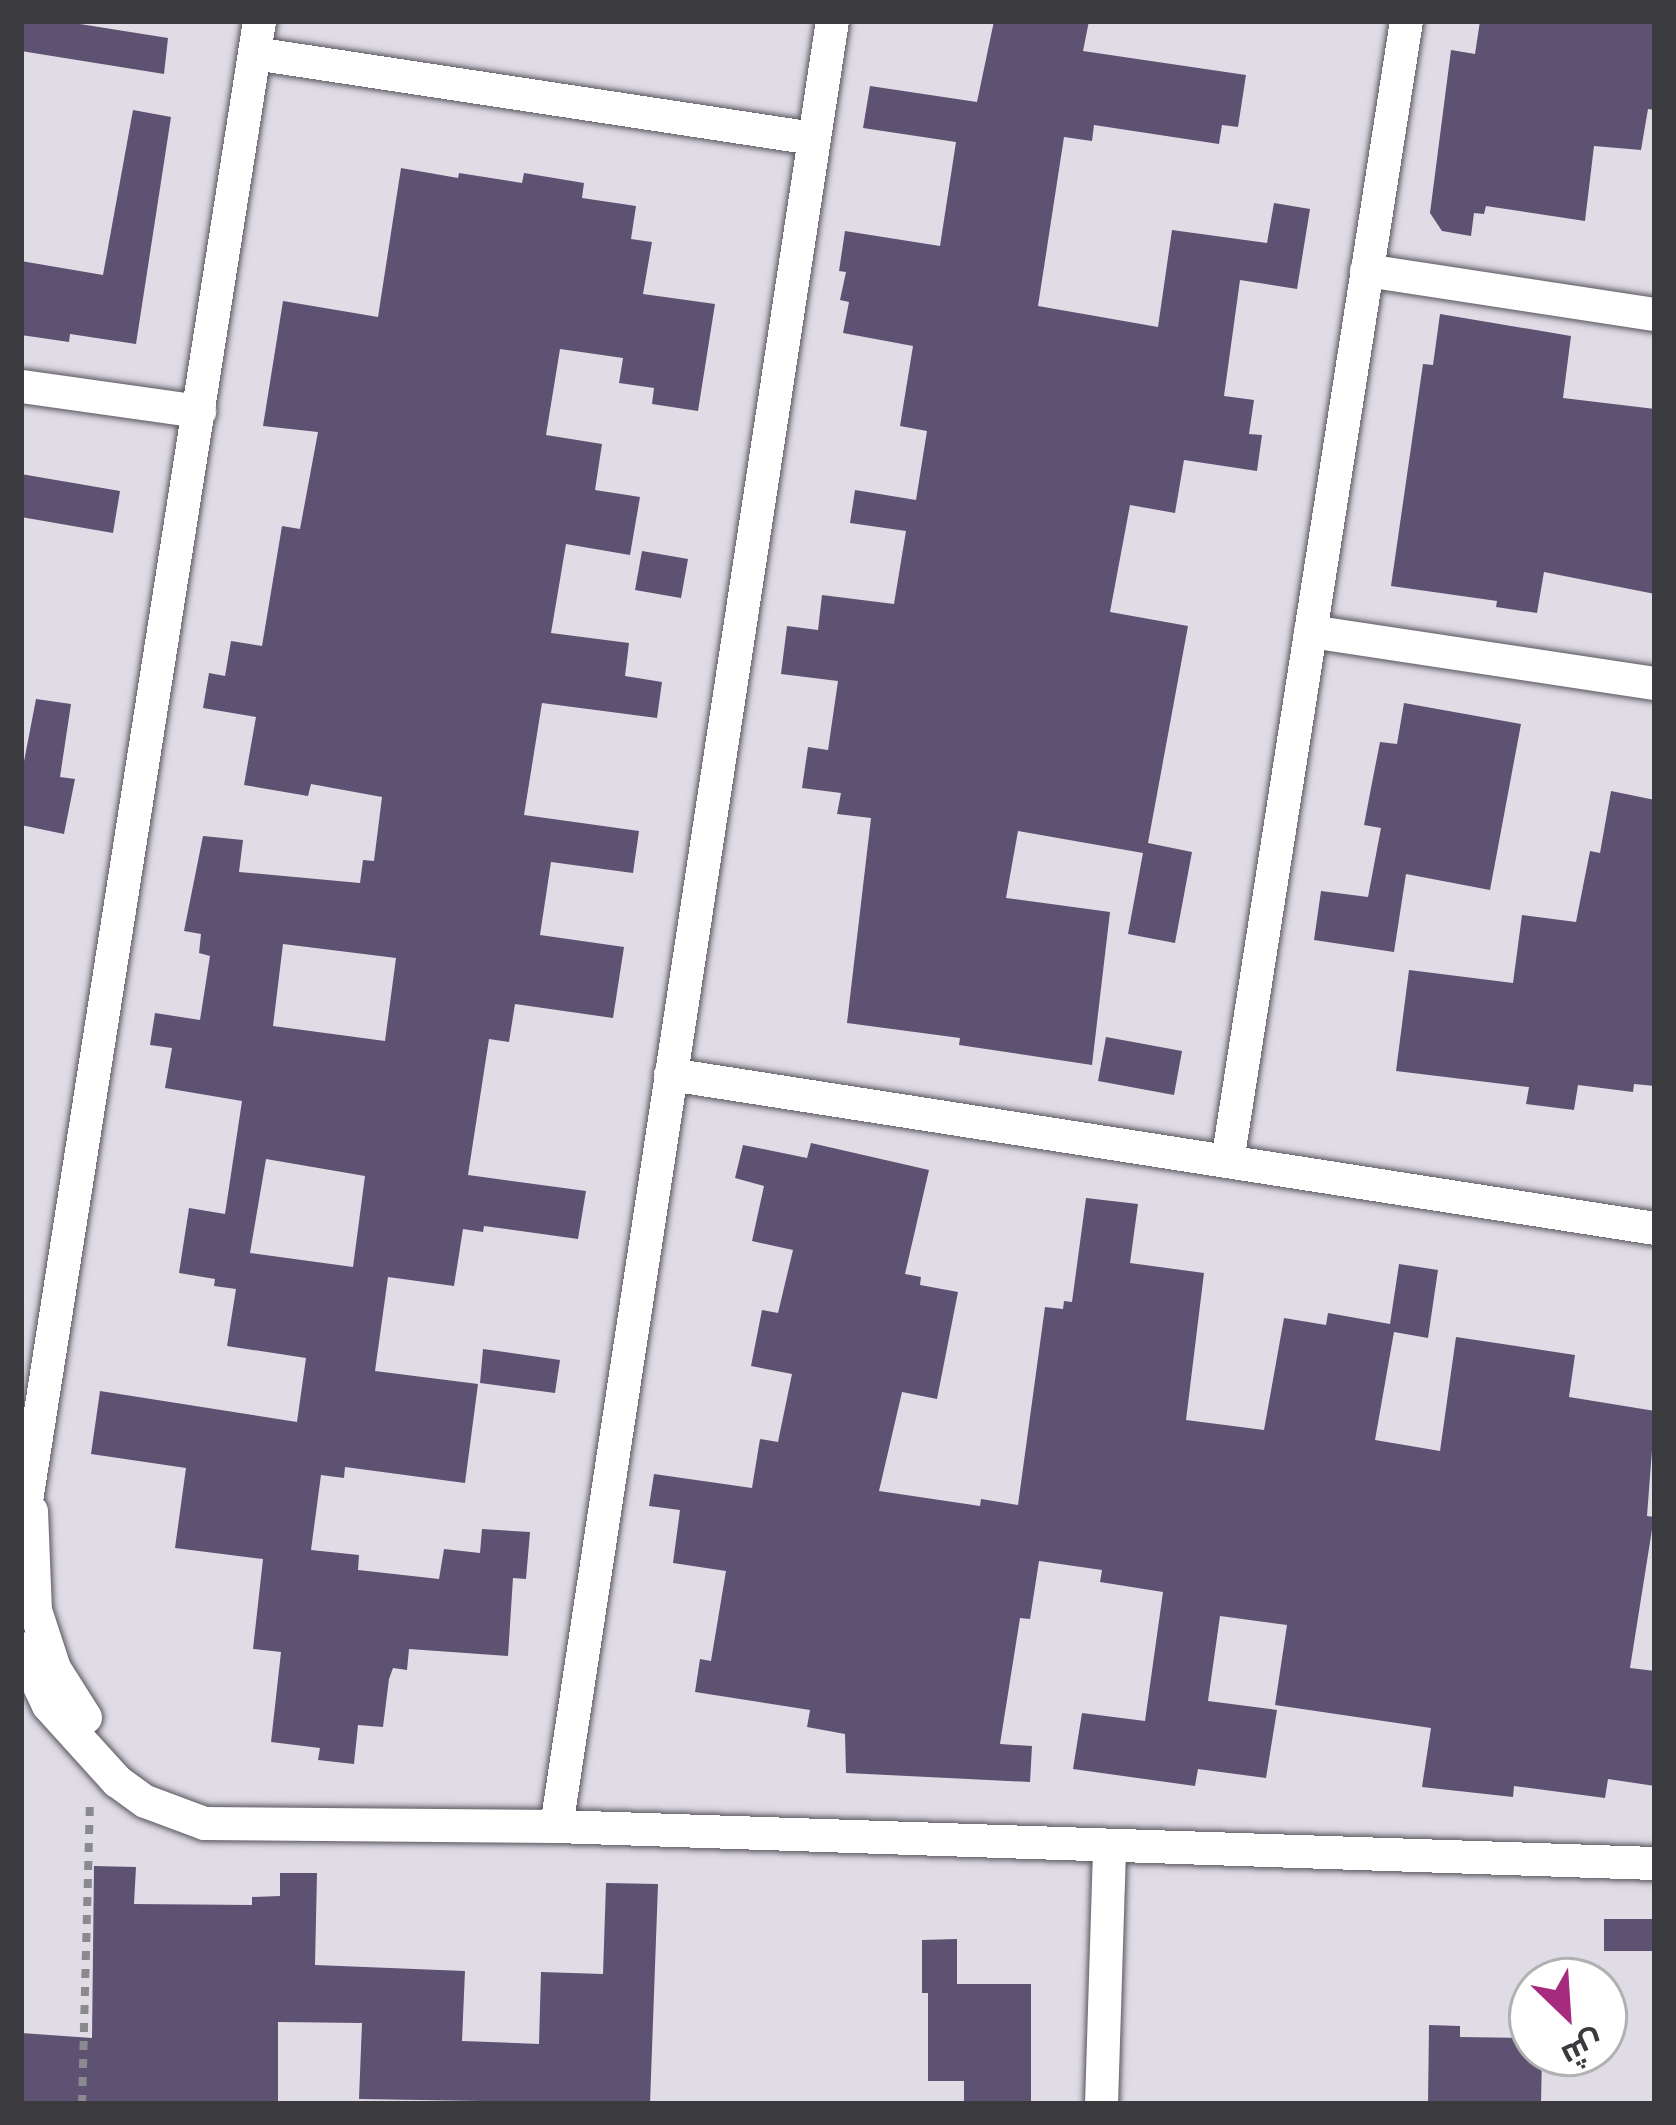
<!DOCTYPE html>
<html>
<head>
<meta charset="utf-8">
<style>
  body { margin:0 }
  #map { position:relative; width:1676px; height:2125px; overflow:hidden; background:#e0dce6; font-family:Overpass,Cairo,sans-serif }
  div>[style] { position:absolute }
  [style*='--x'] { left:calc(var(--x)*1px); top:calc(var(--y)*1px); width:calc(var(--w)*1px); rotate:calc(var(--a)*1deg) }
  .building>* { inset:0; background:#5e5272 }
  .path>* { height:8px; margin-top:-4px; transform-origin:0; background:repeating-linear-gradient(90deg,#8b8990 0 9px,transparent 0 18px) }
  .roads { filter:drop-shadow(0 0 3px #57545d) drop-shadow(0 0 3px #57545d) }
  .street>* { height:33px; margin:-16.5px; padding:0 16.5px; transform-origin:16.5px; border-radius:16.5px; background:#fff }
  span { translate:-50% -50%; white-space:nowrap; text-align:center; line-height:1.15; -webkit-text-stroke:12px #fff; paint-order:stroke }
  .frame { position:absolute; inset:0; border:24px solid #3b3a3e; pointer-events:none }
  .north { position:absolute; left:1508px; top:1957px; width:120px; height:120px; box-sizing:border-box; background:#fff; border:3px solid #b1b0b2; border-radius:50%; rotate:155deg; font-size:33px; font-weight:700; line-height:48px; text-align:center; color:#3b3a3e }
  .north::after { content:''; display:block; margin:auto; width:42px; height:54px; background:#a62a7d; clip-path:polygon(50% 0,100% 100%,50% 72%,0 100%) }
</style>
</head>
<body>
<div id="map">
  <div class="building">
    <div style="clip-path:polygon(21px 21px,61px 21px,168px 38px,164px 74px,21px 51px)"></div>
    <div style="clip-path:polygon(994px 21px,1089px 21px,1083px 51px,1246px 75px,1238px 127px,1222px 125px,1219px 144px,1094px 125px,1092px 141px,1064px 137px,1038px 306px,1158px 327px,1172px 230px,1267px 243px,1274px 203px,1310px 209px,1297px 289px,1240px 280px,1224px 396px,1254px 400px,1249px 434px,1262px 435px,1257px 471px,1184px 460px,1175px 513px,1130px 505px,1110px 612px,1188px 626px,1148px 843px,1192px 852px,1175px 943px,1128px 934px,1143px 853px,1018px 831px,1006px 898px,1110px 912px,1092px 1065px,959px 1045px,960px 1038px,847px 1023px,871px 818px,837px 814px,841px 793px,802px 788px,808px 747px,828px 750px,838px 681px,781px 674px,787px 626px,818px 630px,822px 595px,894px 604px,906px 531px,850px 523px,855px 490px,916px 500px,927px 431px,900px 426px,913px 346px,843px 333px,849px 302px,840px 300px,846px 272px,839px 271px,845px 231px,940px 246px,956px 142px,863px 128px,870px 86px,977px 102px)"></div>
    <div style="clip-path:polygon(1480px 21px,1655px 21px,1655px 110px,1648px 109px,1641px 150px,1594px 146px,1585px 221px,1486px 206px,1484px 214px,1474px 213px,1471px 236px,1442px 231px,1430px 213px,1451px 50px,1475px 54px)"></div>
    <div style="clip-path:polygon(133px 110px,171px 117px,136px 344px,70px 334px,69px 342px,21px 335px,21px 261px,103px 275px)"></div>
    <div style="clip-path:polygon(evenodd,401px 168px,458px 178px,459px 173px,522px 183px,524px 173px,584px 183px,582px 198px,636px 206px,631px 239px,652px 242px,643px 294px,715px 304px,698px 411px,652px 404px,654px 388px,619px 383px,623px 358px,560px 349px,546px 435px,602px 444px,595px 490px,640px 497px,630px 555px,566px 544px,551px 633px,629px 643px,625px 676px,662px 682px,657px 718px,542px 703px,524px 815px,639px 831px,633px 873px,551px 862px,540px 935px,624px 947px,613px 1018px,515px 1004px,509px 1042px,489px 1039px,468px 1175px,586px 1191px,578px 1239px,484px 1226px,483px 1232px,463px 1229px,454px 1286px,388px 1277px,375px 1371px,478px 1384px,465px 1483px,345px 1467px,344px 1478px,321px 1475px,311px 1550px,359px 1555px,358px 1570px,439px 1579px,444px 1549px,480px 1553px,482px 1529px,530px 1532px,526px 1579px,513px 1578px,508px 1656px,409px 1649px,407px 1670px,393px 1668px,389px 1679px,383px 1727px,358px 1725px,354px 1764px,318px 1760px,320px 1748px,271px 1742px,281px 1652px,253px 1649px,263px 1559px,175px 1548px,186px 1468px,91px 1454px,100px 1391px,297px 1422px,306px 1358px,227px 1346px,236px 1289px,214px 1286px,215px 1279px,179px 1273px,189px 1208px,225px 1214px,242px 1101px,165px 1088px,172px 1048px,150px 1045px,155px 1013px,200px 1020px,210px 956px,199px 953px,201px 934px,184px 931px,203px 836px,243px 840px,239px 872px,360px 883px,363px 860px,374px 861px,382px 797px,311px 784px,308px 796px,244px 785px,256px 717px,203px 708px,209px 673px,225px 676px,231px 641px,262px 646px,282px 526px,300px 529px,318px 432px,263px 426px,283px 301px,378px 317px,401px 168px,283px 944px,396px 958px,385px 1041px,273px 1026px,283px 944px,401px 168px,266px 1159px,365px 1176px,353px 1267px,250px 1253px,266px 1159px)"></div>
    <div style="clip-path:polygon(1440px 314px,1571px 336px,1563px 398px,1655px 409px,1655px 594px,1544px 572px,1537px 613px,1496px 607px,1497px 601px,1391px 586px,1423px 364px,1433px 365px)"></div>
    <div style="clip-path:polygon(21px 474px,120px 491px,113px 533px,21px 517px)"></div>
    <div style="clip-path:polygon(642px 551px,688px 559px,681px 598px,635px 590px)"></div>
    <div style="clip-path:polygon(36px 699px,71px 704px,60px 777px,75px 779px,64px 834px,21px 825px,21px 777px)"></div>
    <div style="clip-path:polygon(1404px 703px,1521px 724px,1490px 890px,1406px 874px,1394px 952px,1314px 940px,1321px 891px,1368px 897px,1381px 828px,1364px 825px,1371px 788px,1380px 742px,1397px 744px)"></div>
    <div style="clip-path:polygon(1611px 791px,1655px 800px,1655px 1086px,1634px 1084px,1633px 1092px,1578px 1085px,1574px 1110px,1526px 1104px,1529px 1087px,1396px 1071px,1409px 970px,1513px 983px,1522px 915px,1576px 922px,1590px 851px,1600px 853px)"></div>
    <div style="clip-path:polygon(1106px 1037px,1182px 1051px,1174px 1095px,1098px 1081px)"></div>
    <div style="clip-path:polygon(811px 1143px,929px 1170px,905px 1274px,921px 1277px,920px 1285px,958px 1292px,937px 1399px,902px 1392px,879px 1491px,980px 1506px,981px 1499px,1018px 1505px,1045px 1307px,1063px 1309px,1064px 1301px,1072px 1302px,1086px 1198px,1138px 1204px,1130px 1263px,1204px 1273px,1186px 1420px,1264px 1430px,1284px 1318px,1326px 1325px,1328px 1313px,1390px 1324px,1399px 1264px,1438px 1270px,1428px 1338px,1394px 1332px,1375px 1440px,1440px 1451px,1456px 1337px,1575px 1355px,1569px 1397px,1655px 1411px,1647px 1516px,1654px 1517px,1630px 1668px,1655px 1671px,1655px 1786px,1608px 1779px,1605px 1798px,1514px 1786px,1513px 1797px,1422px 1787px,1431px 1728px,1275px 1705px,1287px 1625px,1220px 1616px,1208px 1701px,1277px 1710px,1266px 1778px,1198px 1769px,1195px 1786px,1073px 1769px,1082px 1713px,1145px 1721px,1163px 1592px,1100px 1582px,1102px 1570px,1039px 1561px,1030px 1619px,1020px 1618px,1000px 1744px,1032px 1746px,1030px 1782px,846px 1773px,845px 1734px,807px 1727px,810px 1710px,695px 1692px,700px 1659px,711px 1661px,726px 1571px,673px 1563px,680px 1510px,649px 1506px,654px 1474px,752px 1488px,760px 1439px,778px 1442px,792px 1374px,751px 1366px,762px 1310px,778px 1313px,793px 1250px,752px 1241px,764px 1186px,735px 1178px,743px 1145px,807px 1158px)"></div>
    <div style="clip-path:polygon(483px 1349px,560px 1360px,555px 1393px,480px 1383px)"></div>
    <div style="clip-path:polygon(94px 1866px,136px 1867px,134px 1904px,252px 1905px,252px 1897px,280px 1896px,280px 1873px,317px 1873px,315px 1965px,465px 1971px,462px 2041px,539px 2044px,541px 1972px,603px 1974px,606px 1883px,658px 1884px,650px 2104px,359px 2099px,362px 2023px,278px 2022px,278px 2104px,21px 2104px,21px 2033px,92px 2038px)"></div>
    <div style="clip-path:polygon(1604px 1919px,1655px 1919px,1655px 1951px,1604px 1951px)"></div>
    <div style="clip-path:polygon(957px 1939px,957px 1984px,1031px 1984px,1031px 2104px,964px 2104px,964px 2081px,928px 2081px,928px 1993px,922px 1993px,922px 1940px)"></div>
    <div style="clip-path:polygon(1429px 2025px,1460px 2026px,1460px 2037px,1532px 2038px,1532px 2053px,1542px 2053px,1541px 2104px,1428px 2104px)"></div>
  </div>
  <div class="path">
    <div style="--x:82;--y:2104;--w:298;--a:-88.5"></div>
  </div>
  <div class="roads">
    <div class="street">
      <div style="--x:254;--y:53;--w:565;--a:8.65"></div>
      <div style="--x:1366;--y:270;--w:292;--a:8.7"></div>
      <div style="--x:21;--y:386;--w:180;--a:8"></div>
      <div style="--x:1310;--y:631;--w:349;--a:8.6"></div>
      <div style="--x:670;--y:1074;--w:997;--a:8.89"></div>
      <div style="--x:1227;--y:1161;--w:1154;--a:-81.08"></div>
      <div style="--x:31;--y:1511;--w:99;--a:87.7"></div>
      <div style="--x:35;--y:1610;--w:61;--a:71.9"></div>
      <div style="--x:54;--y:1668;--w:58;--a:57.7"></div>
      <div style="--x:21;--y:1532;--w:1530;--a:-81.05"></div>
      <div style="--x:21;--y:1648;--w:63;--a:64.7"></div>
      <div style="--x:48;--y:1705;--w:103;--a:47.8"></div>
      <div style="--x:117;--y:1781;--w:34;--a:36"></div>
      <div style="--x:145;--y:1801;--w:63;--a:20.4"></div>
      <div style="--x:204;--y:1823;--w:352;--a:0.5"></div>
      <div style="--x:556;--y:1826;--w:1100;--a:1.93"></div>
      <div style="--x:556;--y:1826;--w:1826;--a:-81.31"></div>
      <div style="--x:1101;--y:2104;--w:259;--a:-88.2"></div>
    </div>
  </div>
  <div class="frame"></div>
  <div class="north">ش</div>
</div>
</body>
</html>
